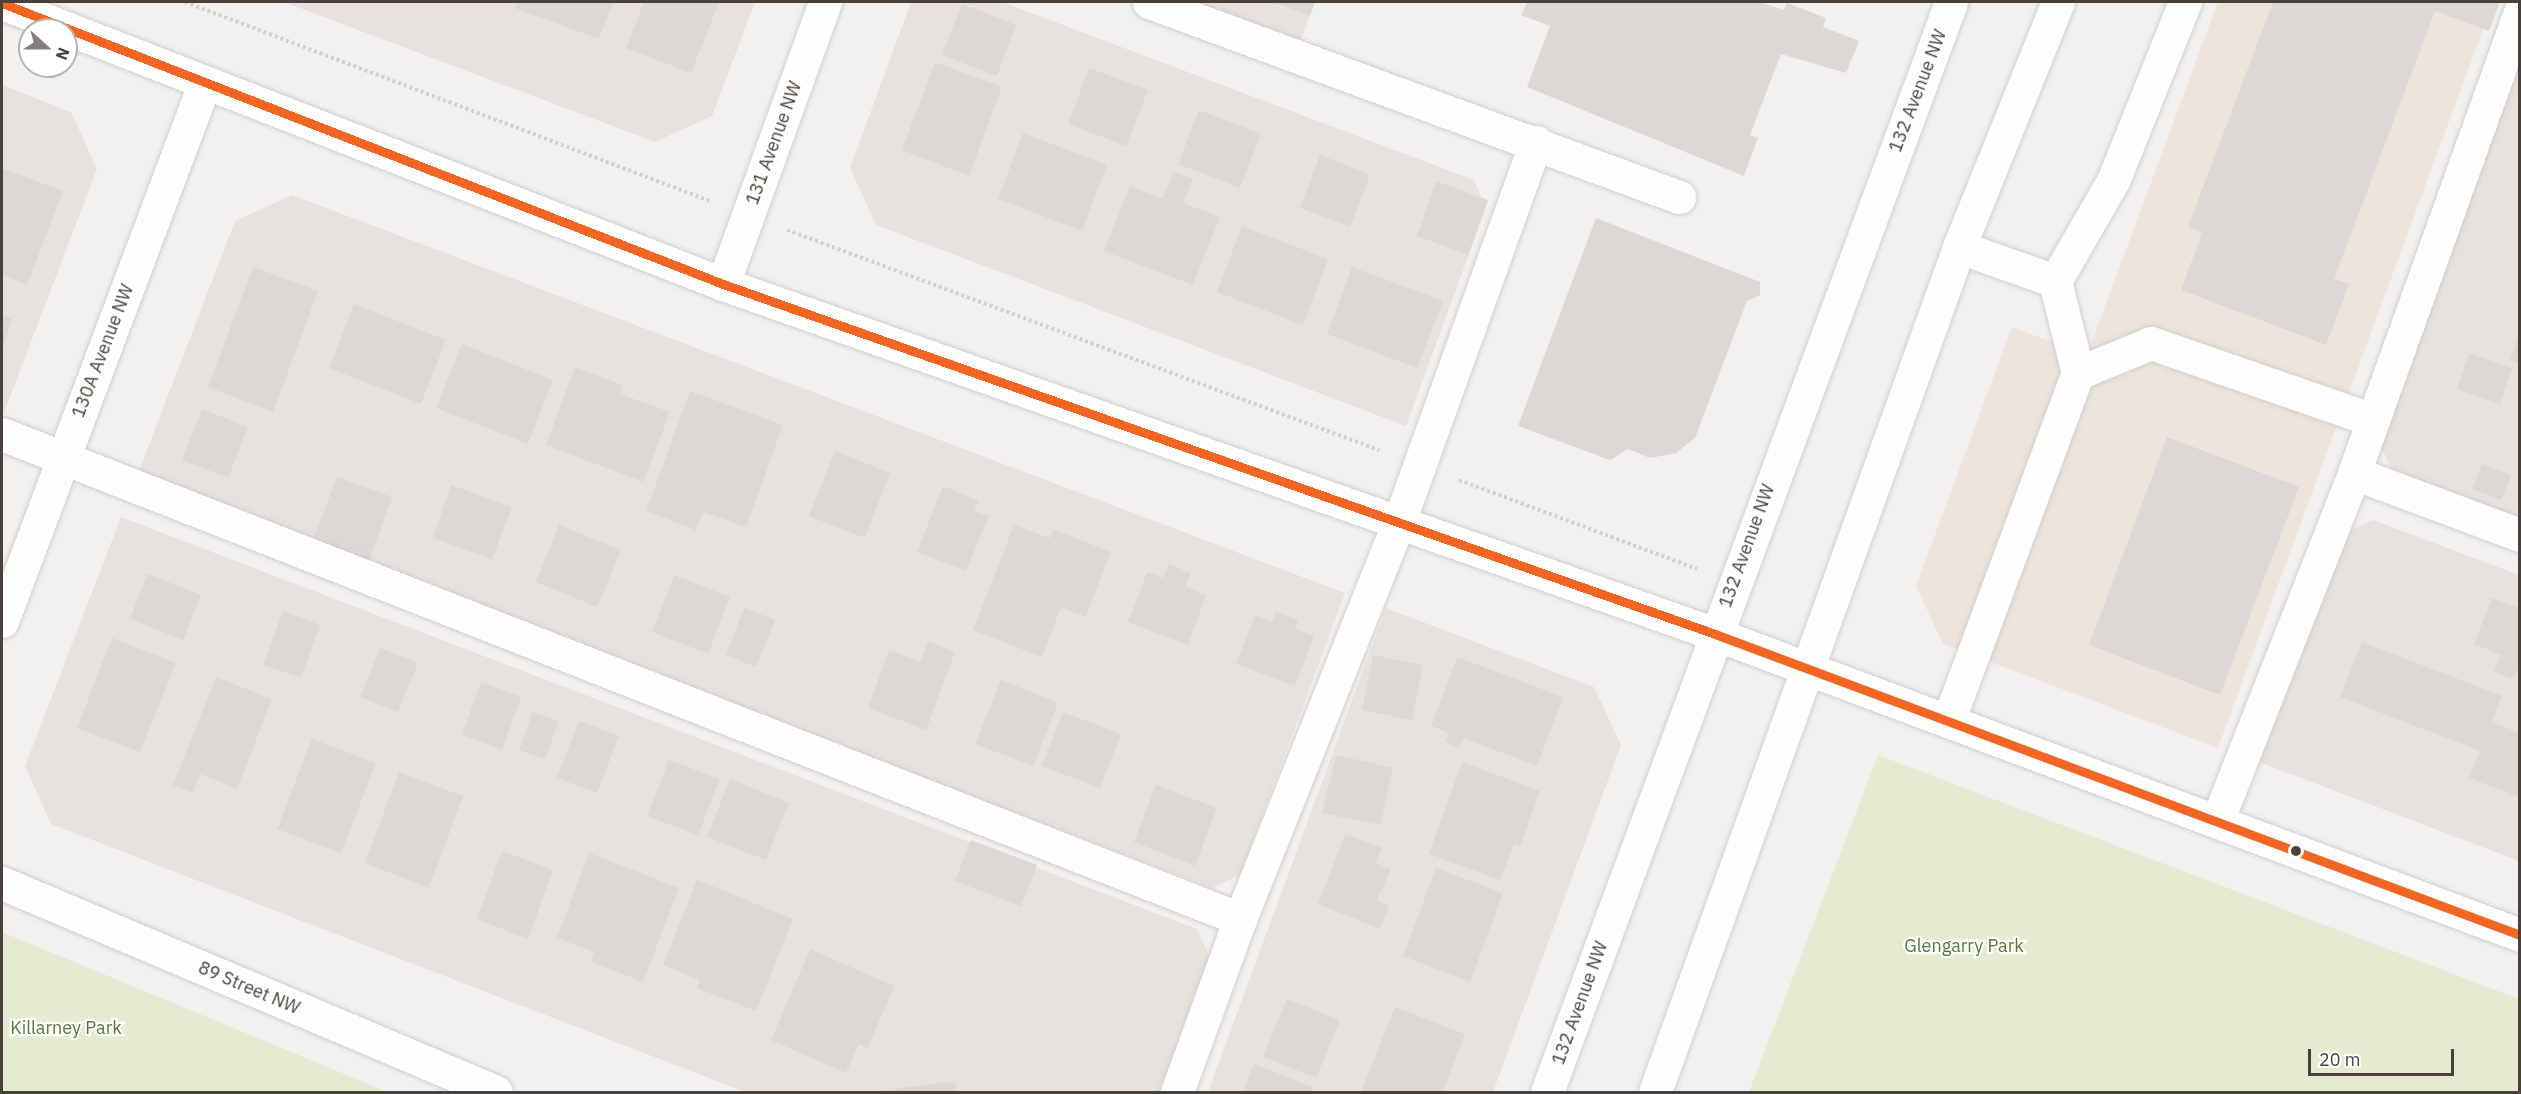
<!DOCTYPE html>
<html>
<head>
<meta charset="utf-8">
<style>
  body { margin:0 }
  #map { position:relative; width:2521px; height:1094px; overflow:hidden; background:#f3f1ef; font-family:"IBM Plex Sans",sans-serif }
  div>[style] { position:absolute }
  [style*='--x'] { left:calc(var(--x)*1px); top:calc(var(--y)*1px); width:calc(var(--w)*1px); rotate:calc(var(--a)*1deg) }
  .residential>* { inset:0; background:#e7e2dd }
  .commercial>* { inset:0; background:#ede4dc }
  .green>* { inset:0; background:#e4ebd1 }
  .building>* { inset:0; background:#dbd8d6 }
  .path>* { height:4px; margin-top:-2px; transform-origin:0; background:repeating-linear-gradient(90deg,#d3d1cd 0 3px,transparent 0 6px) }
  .roads { filter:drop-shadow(0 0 2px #d1cfcc) drop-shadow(0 0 2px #d1cfcc) }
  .minor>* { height:33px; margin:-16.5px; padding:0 16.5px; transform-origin:16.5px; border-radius:16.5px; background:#fdfdfd }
  .bus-1>* { height:9px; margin:-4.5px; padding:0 4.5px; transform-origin:4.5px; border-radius:4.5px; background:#f26522 }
  .dots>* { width:16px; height:16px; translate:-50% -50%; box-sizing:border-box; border:3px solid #fff; border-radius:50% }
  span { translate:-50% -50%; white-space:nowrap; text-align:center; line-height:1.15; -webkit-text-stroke:4.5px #fff; paint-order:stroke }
  .street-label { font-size:18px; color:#4a423a }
  .park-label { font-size:18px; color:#557930 }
  .frame { position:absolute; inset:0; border:3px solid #4a423a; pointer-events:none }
  .north { position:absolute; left:18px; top:18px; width:60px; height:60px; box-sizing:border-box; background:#fff; border:2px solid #b7b3b0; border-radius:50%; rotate:111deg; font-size:16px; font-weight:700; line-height:24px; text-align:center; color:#4a423a }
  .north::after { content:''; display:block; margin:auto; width:21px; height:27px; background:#857f79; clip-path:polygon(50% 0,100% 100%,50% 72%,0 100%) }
  .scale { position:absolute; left:2308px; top:1049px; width:146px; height:27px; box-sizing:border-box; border:3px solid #4a423a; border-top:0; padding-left:8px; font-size:18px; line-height:21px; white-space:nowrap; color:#4a423a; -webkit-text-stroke:4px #fff; paint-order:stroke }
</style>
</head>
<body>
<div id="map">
  <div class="residential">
    <div style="clip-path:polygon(284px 2px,755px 2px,712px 116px,655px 142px)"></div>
    <div style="clip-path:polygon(911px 2px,1002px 2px,1474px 180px,1486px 208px,1406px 426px,876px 225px,850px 168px)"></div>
    <div style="clip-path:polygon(1128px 2px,1315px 2px,1292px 64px)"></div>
    <div style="clip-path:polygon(2519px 59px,2519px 518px,2392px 470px,2378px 441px)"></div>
    <div style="clip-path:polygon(2px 85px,71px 112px,97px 169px,2px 418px)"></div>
    <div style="clip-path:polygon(292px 195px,1345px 593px,1240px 875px,1212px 888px,137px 476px,235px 221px)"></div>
    <div style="clip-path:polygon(121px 517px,1197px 929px,1210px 958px,1160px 1092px,745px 1092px,51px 824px,25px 766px)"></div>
    <div style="clip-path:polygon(2373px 520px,2519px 575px,2519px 861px,2259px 762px,2344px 533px)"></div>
    <div style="clip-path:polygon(1386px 608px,1594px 687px,1621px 745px,1493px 1092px,1208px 1092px)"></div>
  </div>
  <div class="commercial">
    <div style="clip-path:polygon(2218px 2px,2493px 2px,2218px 748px,1943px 644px,1916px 586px,2012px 327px,2087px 355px)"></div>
  </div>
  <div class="green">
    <div style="clip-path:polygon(1878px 755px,2519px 999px,2519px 1092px,1749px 1092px)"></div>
    <div style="clip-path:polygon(2px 932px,388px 1092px,2px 1092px)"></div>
  </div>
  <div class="building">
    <div style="clip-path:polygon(518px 2px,613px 2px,599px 39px,515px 8px)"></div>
    <div style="clip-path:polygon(644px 2px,719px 2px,691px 73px,626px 48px)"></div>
    <div style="clip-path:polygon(1274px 2px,1315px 2px,1310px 16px)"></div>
    <div style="clip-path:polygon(1527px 2px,1760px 2px,1784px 10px,1787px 3px,1826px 18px,1823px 27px,1859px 41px,1846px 73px,1781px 54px,1750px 135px,1758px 138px,1744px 176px,1527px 87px,1550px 26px,1521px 15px)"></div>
    <div style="clip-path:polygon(2273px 2px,2500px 2px,2489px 31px,2435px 11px,2334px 279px,2349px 284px,2326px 345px,2181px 290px,2202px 233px,2188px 227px)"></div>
    <div style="clip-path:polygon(962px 4px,1016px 25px,997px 76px,942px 55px)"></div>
    <div style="clip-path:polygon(935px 62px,1002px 87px,969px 176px,902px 150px)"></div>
    <div style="clip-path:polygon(1089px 68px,1148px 90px,1126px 146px,1068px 124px)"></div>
    <div style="clip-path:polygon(1199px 110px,1261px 134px,1240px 188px,1178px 164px)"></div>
    <div style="clip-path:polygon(1023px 133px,1107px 165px,1082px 231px,998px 199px)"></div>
    <div style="clip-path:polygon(1320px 155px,1370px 175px,1350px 227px,1300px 208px)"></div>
    <div style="clip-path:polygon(2px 168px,63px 191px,27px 285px,2px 275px)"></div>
    <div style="clip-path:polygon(1174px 172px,1193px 179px,1183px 203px,1220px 217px,1193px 285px,1104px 251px,1130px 186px,1163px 199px)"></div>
    <div style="clip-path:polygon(1436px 181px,1488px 200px,1468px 255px,1417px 236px)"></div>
    <div style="clip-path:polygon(1596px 218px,1760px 282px,1760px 295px,1747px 301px,1695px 438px,1676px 453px,1650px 458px,1628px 449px,1610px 460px,1518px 426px)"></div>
    <div style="clip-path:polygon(1242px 226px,1328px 259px,1303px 325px,1217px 292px)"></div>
    <div style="clip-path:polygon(253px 267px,318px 291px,273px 412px,208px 387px)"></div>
    <div style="clip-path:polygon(1352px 267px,1443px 301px,1417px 368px,1327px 334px)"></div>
    <div style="clip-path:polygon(354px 304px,446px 340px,421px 404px,329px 368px)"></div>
    <div style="clip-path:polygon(2px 315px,12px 319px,2px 349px)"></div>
    <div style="clip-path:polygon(2519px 335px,2520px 335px,2520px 364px,2510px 360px)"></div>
    <div style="clip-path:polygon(462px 344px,553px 380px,528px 444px,436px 408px)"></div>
    <div style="clip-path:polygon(2469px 353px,2512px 368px,2500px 404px,2457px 389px)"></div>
    <div style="clip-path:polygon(575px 367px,623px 385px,620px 394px,670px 412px,643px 482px,546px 445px)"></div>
    <div style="clip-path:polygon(690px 391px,783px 425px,746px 527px,703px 512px,696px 530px,646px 511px)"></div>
    <div style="clip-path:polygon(202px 409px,248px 427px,228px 478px,182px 460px)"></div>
    <div style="clip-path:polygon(2167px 437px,2299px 487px,2220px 695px,2089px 645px)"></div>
    <div style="clip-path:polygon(835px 451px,890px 473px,865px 538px,809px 516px)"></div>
    <div style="clip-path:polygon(2482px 464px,2511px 476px,2501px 500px,2472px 489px)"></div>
    <div style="clip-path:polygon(337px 477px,392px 497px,369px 561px,313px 540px)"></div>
    <div style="clip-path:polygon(451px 485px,512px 507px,492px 559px,433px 538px)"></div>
    <div style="clip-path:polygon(943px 486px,979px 501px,974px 511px,989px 516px,966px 571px,917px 552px)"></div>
    <div style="clip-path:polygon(559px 525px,621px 550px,597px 607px,536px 582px)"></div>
    <div style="clip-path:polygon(1014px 525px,1050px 538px,1053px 529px,1111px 552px,1086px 617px,1061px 607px,1042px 657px,973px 630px)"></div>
    <div style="clip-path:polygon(1169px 564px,1191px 573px,1185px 587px,1206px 595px,1188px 645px,1128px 622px,1147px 572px,1163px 578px)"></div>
    <div style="clip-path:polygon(147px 574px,201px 595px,183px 640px,130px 619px)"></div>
    <div style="clip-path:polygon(674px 575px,730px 597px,708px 654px,652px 632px)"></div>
    <div style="clip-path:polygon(2492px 598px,2520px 608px,2520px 663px,2513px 679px,2494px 672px,2501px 655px,2474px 644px)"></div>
    <div style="clip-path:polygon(744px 608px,775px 620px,756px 667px,726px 655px)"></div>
    <div style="clip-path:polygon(283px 611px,320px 625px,301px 678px,263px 665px)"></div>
    <div style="clip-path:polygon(1276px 612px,1298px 620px,1295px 629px,1314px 636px,1295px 686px,1236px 664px,1255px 615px,1272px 622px)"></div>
    <div style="clip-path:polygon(112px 638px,176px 663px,140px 752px,77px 728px)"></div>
    <div style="clip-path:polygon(928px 641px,955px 652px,926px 730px,868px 708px,889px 650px,920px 662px)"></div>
    <div style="clip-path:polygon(2362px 642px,2502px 696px,2492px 722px,2520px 733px,2520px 797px,2469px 778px,2480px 751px,2340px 697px)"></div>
    <div style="clip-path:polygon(380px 648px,418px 663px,398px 712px,360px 697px)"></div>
    <div style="clip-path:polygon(1373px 655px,1423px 665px,1412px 720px,1362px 710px)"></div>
    <div style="clip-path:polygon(1457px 657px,1563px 697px,1537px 766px,1463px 738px,1460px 748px,1445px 742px,1449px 733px,1431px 726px)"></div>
    <div style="clip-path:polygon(216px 677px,272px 699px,237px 789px,200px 774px,193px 793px,173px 785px)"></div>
    <div style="clip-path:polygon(1001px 680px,1058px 703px,1033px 766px,975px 744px)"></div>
    <div style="clip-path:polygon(481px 682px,521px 697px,502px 750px,462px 735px)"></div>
    <div style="clip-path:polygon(533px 712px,559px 721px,545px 759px,519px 750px)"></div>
    <div style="clip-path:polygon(1063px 712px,1121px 734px,1100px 788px,1042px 766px)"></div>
    <div style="clip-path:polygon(579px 721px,619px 736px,597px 793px,557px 778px)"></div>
    <div style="clip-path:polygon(312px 739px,376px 763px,341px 853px,277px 829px)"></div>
    <div style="clip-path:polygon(1336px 755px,1393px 768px,1380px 825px,1322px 813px)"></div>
    <div style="clip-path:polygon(669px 760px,720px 779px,698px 835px,647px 816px)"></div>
    <div style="clip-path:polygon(1462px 762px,1540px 791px,1520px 846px,1514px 844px,1500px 880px,1429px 854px)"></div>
    <div style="clip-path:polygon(399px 772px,463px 796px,429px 888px,365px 863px)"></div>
    <div style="clip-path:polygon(730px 779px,789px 803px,766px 860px,707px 837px)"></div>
    <div style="clip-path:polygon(1156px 785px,1217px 808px,1195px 866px,1134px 842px)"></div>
    <div style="clip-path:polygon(1345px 834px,1382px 848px,1376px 863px,1391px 869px,1377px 900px,1389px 905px,1380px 929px,1318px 904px)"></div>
    <div style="clip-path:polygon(971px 840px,1037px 865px,1021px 906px,955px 881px)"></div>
    <div style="clip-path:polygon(502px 851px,553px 870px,528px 939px,477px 919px)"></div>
    <div style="clip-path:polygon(589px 853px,679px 888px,643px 982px,590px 961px,594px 952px,557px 938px)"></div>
    <div style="clip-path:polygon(1436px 868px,1503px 893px,1470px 982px,1403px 956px)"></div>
    <div style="clip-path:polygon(697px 880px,793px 919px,756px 1011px,697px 988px,700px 980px,663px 965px)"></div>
    <div style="clip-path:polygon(810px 949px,894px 986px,868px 1048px,859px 1044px,846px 1073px,771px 1040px)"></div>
    <div style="clip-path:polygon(1287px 999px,1340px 1020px,1316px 1078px,1263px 1057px)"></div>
    <div style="clip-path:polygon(1395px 1007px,1465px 1034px,1443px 1092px,1361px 1092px)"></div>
    <div style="clip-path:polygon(1254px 1064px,1313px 1087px,1311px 1092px,1243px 1092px)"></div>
    <div style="clip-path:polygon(956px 1081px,957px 1092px,879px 1092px,879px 1091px)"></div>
  </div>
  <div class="path">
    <div style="--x:185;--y:2;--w:561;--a:20.76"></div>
    <div style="--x:787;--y:230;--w:632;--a:20.39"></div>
    <div style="--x:1459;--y:480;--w:254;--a:20.5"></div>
  </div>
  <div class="roads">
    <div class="minor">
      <div style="--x:1149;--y:2;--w:565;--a:20.2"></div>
      <div style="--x:2185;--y:2;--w:191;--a:111.9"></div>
      <div style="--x:2114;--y:179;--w:118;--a:120"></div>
      <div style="--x:2055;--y:281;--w:95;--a:76"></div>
      <div style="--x:2078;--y:373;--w:79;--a:-22.3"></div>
      <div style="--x:2151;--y:343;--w:235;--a:19.1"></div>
      <div style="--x:2;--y:3;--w:774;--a:21.29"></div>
      <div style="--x:723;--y:284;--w:1052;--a:19.43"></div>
      <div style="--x:1715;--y:634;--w:859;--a:20.5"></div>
      <div style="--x:1959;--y:247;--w:102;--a:19.5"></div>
      <div style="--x:723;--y:284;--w:300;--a:-70.1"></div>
      <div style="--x:2;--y:434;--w:1330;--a:21.39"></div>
      <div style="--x:2354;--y:473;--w:490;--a:-70.2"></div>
      <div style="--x:2;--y:621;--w:576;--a:-69.36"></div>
      <div style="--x:1949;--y:719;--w:369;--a:-69.6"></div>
      <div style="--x:2218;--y:819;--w:372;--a:-68.5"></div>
      <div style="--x:2354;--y:473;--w:177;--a:20.5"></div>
      <div style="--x:2;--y:883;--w:536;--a:22.93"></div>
      <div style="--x:1177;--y:1092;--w:184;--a:-70"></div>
      <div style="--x:1240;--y:919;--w:428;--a:-68.2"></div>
      <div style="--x:1399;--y:522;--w:404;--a:-70.2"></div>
      <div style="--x:1547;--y:1092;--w:1162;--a:-69.66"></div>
      <div style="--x:1655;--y:1092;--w:898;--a:-70.21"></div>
      <div style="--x:1959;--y:247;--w:264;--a:-68"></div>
    </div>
  </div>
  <div class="bus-1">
    <div style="--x:2;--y:3;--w:774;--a:21.29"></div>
    <div style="--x:723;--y:284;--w:1052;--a:19.43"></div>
    <div style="--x:1715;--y:634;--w:859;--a:20.5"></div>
  </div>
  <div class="dots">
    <div style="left:2296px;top:851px;background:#4a423a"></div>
  </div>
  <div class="street-label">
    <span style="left:1918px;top:91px;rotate:-69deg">132 Avenue NW</span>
    <span style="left:774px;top:143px;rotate:-70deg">131 Avenue NW</span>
    <span style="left:103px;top:351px;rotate:-69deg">130A Avenue NW</span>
    <span style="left:1747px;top:546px;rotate:-70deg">132 Avenue NW</span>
    <span style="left:249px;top:988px;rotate:23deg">89 Street NW</span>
    <span style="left:1580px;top:1003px;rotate:-70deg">132 Avenue NW</span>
  </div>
  <div class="park-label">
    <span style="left:1964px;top:946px">Glengarry Park</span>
    <span style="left:66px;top:1028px">Killarney Park</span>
  </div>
  <div class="frame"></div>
  <div class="north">N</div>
  <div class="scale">20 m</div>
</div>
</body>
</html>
